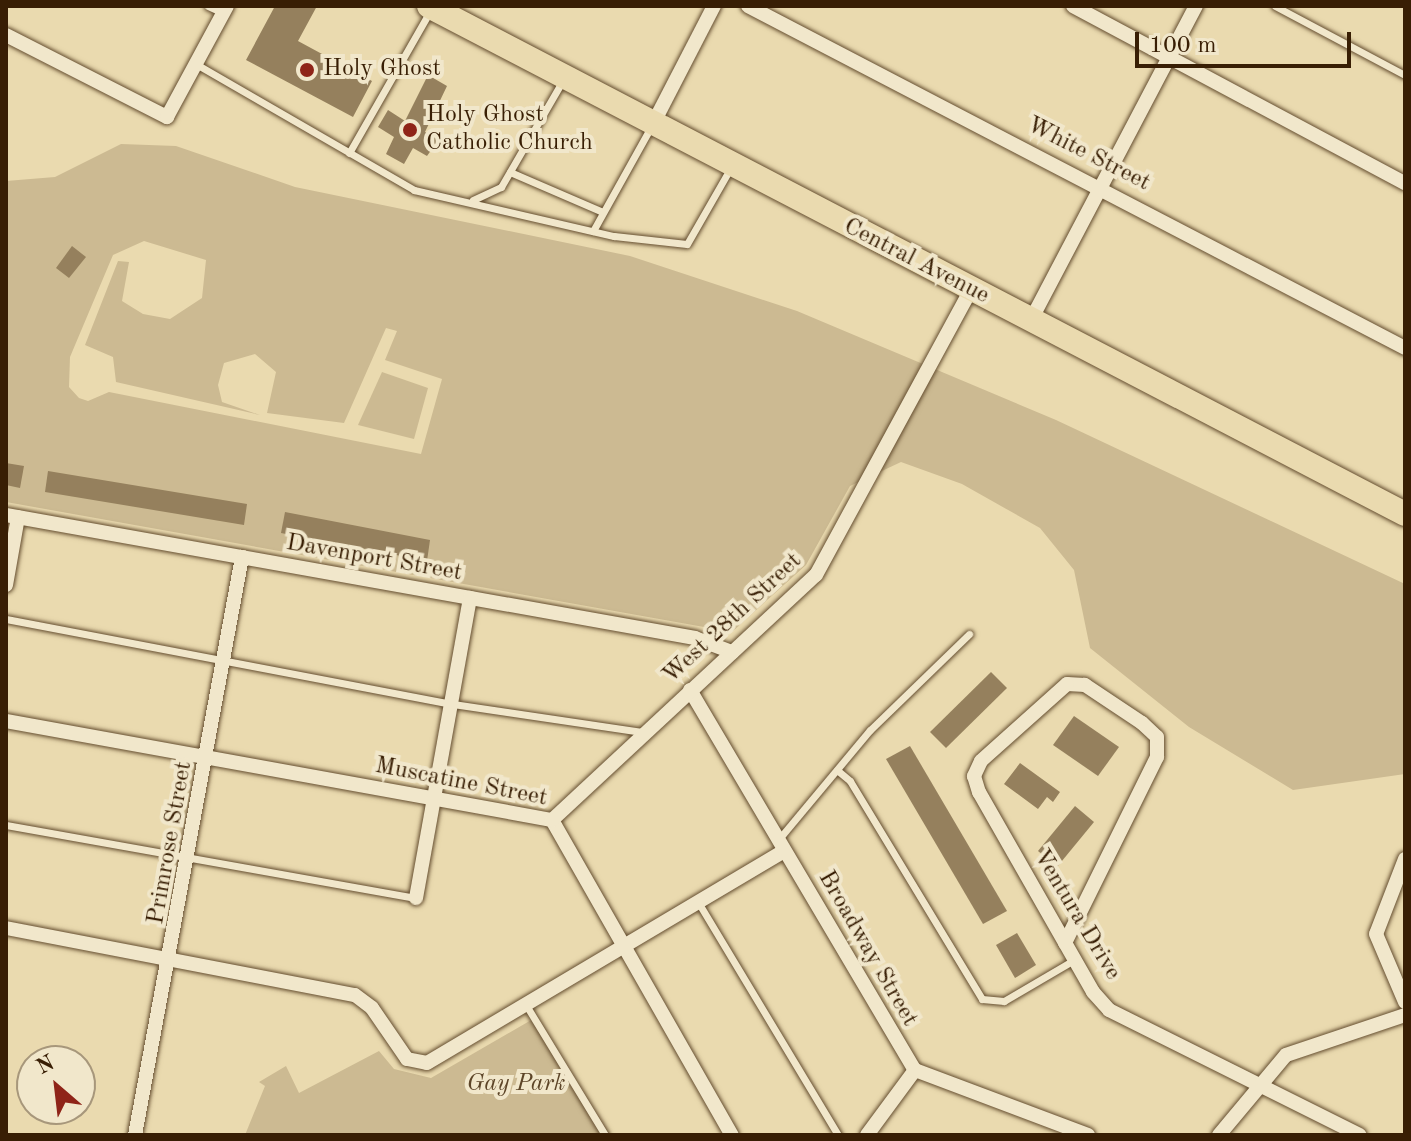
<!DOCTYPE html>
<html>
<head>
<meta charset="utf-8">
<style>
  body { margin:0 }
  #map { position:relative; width:1411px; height:1141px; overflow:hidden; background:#eadaaf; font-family:"Old Standard TT",serif }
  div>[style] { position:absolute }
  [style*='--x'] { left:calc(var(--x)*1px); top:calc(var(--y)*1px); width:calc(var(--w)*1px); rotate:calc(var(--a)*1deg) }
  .green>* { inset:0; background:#ccba92 }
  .building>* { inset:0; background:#95805d }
  .roads { filter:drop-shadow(0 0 2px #644d2f) drop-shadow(0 0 2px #644d2f) }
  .service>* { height:7px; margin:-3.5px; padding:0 3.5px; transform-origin:3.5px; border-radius:3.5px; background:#f1e7cb }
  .minor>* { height:14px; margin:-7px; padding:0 7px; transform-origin:7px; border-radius:7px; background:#f1e7cb }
  .primary>* { height:24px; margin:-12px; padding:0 12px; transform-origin:12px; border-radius:12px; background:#eadaaf }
  .dots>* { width:22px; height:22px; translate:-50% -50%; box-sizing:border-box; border:4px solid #f1e7cb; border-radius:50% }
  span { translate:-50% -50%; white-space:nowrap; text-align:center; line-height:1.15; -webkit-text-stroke:8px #f1e7cb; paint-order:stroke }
  .poi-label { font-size:24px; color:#381e04 }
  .left { translate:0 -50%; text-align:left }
  .street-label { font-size:24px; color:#381e04 }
  .park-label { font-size:24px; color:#5d4528; font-style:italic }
  .frame { position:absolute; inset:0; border:8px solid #381e04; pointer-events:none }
  .north { position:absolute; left:16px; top:1045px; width:80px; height:80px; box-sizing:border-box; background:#f1e7cb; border:2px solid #a7977b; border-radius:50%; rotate:332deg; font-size:22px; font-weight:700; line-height:32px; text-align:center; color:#381e04 }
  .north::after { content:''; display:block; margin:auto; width:28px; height:36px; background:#8f2418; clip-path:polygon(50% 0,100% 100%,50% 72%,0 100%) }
  .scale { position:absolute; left:1135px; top:32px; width:216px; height:36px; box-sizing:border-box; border:4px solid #381e04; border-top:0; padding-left:10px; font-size:24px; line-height:28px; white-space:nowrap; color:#381e04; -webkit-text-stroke:6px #f1e7cb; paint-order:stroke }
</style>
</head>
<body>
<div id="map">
  <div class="green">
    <div style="clip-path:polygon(evenodd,121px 144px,176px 146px,295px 187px,630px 256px,797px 311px,1056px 420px,1405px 584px,1405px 774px,1293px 790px,1189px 727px,1090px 648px,1074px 570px,1040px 528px,962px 484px,901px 462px,850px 486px,806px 565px,732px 632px,6px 502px,6px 181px,55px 177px,121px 144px,144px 241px,206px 260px,202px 298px,170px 319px,143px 314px,122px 301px,129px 262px,118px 261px,85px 345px,113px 357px,116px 382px,260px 415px,222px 402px,218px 385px,224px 363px,255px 354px,276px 372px,267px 413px,344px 423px,386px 328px,397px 331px,385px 360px,442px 379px,421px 454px,109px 392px,88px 401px,79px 398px,69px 387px,70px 357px,113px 255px,144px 241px)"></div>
    <div style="clip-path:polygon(382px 372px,428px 388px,414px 439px,358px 425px)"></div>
    <div style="clip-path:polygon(533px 1019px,603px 1135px,245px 1135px,265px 1086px,259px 1082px,286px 1066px,299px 1093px,379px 1051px,394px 1069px,431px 1078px)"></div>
  </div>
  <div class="building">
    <div style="clip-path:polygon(275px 6px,317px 6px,298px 41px,372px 81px,353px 117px,246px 60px)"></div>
    <div style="clip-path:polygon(428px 75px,447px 86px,425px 132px,439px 139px,427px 156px,413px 148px,404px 164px,386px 154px,394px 137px,378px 127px,388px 110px,405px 121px)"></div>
    <div style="clip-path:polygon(72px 246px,86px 257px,69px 278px,56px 268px)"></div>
    <div style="clip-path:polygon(6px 463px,24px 466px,20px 488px,6px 485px)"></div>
    <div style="clip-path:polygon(48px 471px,247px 504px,244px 525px,45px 492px)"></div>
    <div style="clip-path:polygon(285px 512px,430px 540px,427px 561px,281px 533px)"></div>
    <div style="clip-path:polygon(991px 672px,1007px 688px,946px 748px,930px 732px)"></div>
    <div style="clip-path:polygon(1074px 716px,1119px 747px,1098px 776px,1053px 745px)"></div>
    <div style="clip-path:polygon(910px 746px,1007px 911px,983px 924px,886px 759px)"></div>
    <div style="clip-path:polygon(1020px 763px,1060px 792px,1053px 802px,1047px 797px,1038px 809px,1004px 784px)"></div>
    <div style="clip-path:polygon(1075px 806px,1094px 822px,1057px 867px,1038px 851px)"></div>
    <div style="clip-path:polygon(1017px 933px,1036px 965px,1015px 978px,996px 945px)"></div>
  </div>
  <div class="roads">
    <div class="service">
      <div style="--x:208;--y:6;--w:17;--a:25"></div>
      <div style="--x:1275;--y:6;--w:147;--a:28"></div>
      <div style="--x:196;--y:64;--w:252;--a:30"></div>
      <div style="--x:414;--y:190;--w:205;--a:13"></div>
      <div style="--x:614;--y:236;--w:73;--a:6.3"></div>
      <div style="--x:687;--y:244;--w:86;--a:-60.2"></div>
      <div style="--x:349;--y:153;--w:161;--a:-60.3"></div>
      <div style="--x:510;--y:172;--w:101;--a:23.3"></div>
      <div style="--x:473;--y:200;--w:31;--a:-25"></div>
      <div style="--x:501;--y:187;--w:124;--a:-59.9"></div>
      <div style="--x:593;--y:231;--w:121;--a:-60.9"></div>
      <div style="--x:6;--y:619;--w:455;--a:10.8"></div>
      <div style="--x:453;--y:704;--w:191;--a:8.4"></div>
      <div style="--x:837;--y:770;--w:17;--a:40"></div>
      <div style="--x:850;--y:781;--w:255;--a:58.8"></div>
      <div style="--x:982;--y:999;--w:22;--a:5"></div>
      <div style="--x:1004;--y:1001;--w:81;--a:-30.4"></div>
      <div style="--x:6;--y:825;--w:416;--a:10.1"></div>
      <div style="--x:778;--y:840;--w:143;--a:-50.1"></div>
      <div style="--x:870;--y:730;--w:138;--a:-44.1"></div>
      <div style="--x:698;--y:902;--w:272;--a:59"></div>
      <div style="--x:526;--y:1005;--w:152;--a:58.7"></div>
    </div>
    <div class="minor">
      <div style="--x:748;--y:6;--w:741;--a:27.5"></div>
      <div style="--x:1073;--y:6;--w:376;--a:28.1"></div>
      <div style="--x:6;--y:35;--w:181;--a:27"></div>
      <div style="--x:167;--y:117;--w:126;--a:-61.6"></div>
      <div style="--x:653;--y:124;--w:133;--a:-62.7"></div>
      <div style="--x:1031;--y:320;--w:355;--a:-62.3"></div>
      <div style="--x:6;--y:515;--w:700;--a:10.12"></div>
      <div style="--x:695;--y:638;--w:40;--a:21"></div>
      <div style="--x:6;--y:585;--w:69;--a:-80"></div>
      <div style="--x:690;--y:690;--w:442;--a:59.4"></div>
      <div style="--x:915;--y:1070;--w:185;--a:20.6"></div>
      <div style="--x:6;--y:721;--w:555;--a:10.28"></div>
      <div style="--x:552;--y:820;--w:363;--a:60.3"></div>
      <div style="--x:552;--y:820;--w:360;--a:-42.9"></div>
      <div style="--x:816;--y:575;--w:323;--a:-61.5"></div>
      <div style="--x:1405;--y:859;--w:80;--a:111.1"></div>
      <div style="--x:1376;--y:934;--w:74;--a:66.9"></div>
      <div style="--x:416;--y:898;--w:305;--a:-79.8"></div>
      <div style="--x:6;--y:928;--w:355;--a:10.9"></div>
      <div style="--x:355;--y:995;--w:21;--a:37"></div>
      <div style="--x:372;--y:1008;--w:62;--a:55.5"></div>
      <div style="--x:407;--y:1059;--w:20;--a:11"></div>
      <div style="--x:427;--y:1063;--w:415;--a:-30.7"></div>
      <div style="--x:1065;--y:943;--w:208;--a:-63.7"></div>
      <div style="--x:1157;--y:757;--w:20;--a:-90"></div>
      <div style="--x:1157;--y:737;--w:21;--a:-137"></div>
      <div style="--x:1142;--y:723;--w:69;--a:-146.3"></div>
      <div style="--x:1085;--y:685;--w:18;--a:-177"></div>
      <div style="--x:1067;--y:684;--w:115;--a:138.2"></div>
      <div style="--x:981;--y:761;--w:17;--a:115"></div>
      <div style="--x:974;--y:776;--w:17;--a:73"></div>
      <div style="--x:979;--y:792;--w:230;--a:60.3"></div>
      <div style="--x:1093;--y:992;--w:24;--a:48"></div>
      <div style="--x:1109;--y:1010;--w:280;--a:26.5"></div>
      <div style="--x:135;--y:1135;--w:588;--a:-79.51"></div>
      <div style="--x:867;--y:1135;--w:81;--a:-53.6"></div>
      <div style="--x:1219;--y:1135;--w:104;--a:-50.1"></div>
      <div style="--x:1286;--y:1055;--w:126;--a:-18.6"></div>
    </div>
    <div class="primary">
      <div style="--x:429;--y:6;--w:1100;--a:27.5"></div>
    </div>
  </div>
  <div class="dots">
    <div style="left:307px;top:70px;background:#8f2418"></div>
    <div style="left:410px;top:130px;background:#8f2418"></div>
  </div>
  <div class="poi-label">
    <span class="left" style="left:323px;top:70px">Holy Ghost</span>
    <span class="left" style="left:426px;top:130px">Holy Ghost<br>Catholic Church</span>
  </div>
  <div class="street-label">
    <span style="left:1088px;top:155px;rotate:27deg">White Street</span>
    <span style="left:916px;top:262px;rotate:27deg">Central Avenue</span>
    <span style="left:374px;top:559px;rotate:10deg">Davenport Street</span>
    <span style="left:733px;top:619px;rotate:-43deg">West 28th Street</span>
    <span style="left:461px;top:783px;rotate:11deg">Muscatine Street</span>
    <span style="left:171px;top:843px;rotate:-80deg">Primrose Street</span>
    <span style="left:1076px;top:915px;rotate:59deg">Ventura Drive</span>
    <span style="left:867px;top:949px;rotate:60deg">Broadway Street</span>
  </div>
  <div class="park-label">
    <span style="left:516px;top:1085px">Gay Park</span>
  </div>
  <div class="frame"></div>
  <div class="north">N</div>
  <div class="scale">100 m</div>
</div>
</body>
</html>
